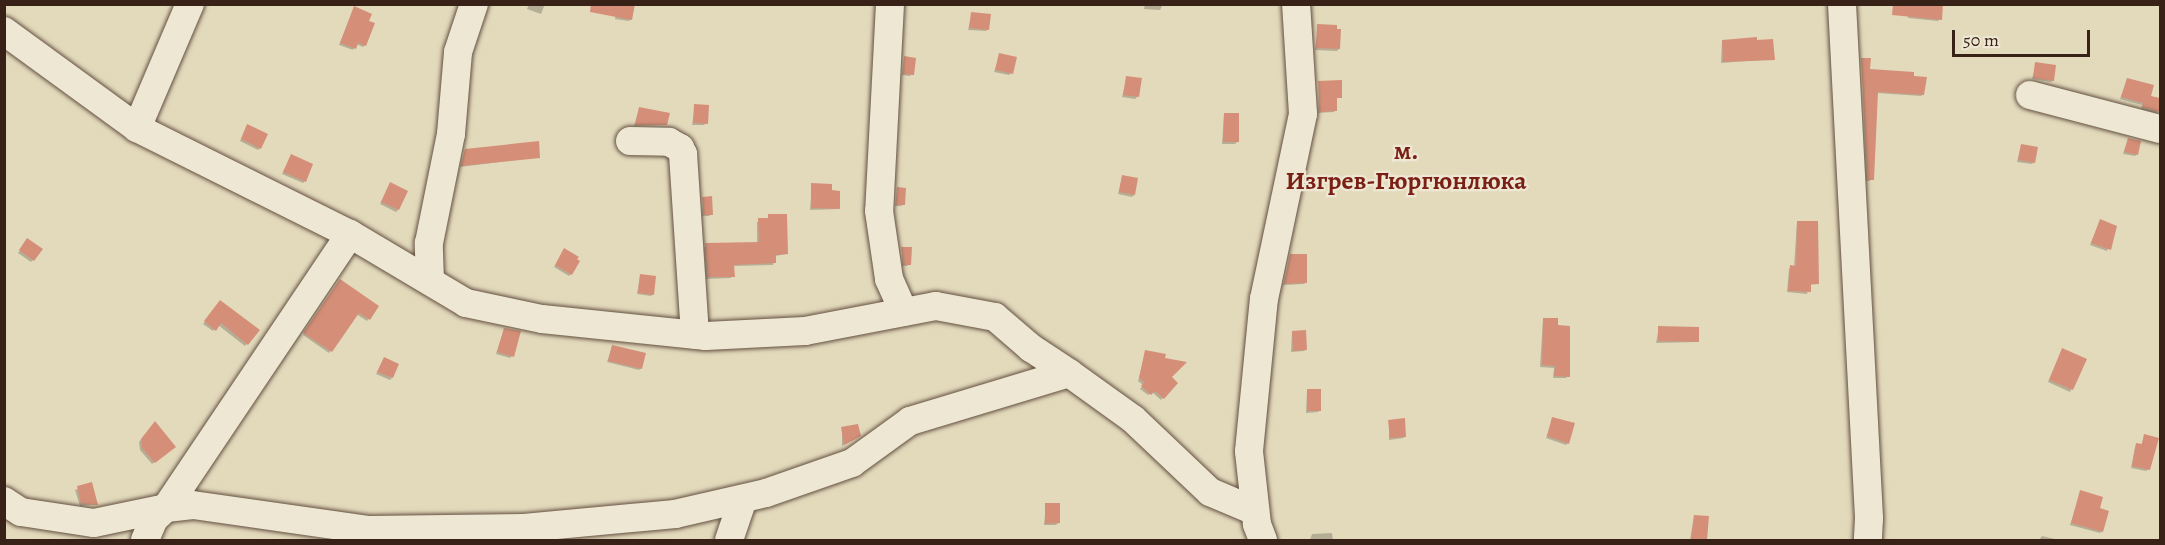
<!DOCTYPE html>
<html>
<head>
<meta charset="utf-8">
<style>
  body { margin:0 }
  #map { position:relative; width:2165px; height:545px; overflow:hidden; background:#e3dabc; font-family:Alegreya,serif }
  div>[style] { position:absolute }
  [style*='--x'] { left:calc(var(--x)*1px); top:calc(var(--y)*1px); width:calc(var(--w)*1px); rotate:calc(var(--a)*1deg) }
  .shadow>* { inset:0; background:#0003 }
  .building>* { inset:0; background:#d58f78 }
  .roads { filter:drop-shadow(0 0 2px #634f40) drop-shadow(0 0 2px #634f40) }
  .minor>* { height:28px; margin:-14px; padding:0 14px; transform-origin:14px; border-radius:14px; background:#ede7d3 }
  span { translate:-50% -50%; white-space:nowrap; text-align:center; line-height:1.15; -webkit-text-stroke:4.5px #ede7d3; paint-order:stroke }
  .quarter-label { font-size:26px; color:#7a1f14; font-weight:700 }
  .frame { position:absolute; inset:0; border:6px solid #382116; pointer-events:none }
  .scale { position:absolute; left:1952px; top:30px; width:138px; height:27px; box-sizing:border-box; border:3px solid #382116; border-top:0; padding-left:8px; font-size:18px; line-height:21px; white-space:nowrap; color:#382116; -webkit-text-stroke:4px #ede7d3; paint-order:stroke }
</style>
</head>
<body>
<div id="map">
  <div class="shadow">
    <div style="clip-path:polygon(529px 4px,545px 4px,541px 14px,527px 9px)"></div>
    <div style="clip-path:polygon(617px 4px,631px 19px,629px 21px,615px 19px)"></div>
    <div style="clip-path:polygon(1145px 4px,1163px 4px,1160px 10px,1144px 9px)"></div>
    <div style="clip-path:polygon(1909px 6px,1940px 19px,1938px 21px,1908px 18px)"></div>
    <div style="clip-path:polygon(354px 8px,368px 22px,365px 45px,363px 47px,356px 44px,353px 50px,339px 45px)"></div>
    <div style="clip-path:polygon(972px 14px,988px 29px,986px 31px,968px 30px)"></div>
    <div style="clip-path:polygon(1318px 26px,1339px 49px,1337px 51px,1315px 50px)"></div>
    <div style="clip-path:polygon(1722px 41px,1756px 42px,1774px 59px,1721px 63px)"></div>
    <div style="clip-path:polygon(1000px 55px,1011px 73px,1009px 75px,994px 72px)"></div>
    <div style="clip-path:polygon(904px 58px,912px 74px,910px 76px,902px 75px)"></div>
    <div style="clip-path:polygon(1862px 60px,1869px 70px,1912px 77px,1923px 94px,1921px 96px,1877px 93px,1870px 181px,1866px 181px)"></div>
    <div style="clip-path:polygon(2036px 63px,2053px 80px,2051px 82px,2032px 79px)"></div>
    <div style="clip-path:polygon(1127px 78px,1137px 97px,1135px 99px,1122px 97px)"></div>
    <div style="clip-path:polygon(2127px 80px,2149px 97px,2160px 100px,2157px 113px,2141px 109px,2142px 105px,2120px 99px)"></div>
    <div style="clip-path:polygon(1319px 83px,1341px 97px,1335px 99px,1334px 112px,1318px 113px)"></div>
    <div style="clip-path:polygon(695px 106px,706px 123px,704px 125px,692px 125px)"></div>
    <div style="clip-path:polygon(639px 109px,666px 125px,634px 126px)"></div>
    <div style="clip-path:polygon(1224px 115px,1237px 142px,1235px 144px,1222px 144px)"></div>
    <div style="clip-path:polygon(246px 128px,260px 148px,258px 150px,240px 141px)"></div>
    <div style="clip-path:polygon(2128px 139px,2137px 154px,2135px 156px,2123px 154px)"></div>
    <div style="clip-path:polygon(2021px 146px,2034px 162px,2032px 164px,2017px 162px)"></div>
    <div style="clip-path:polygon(465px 151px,539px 157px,460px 167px)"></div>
    <div style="clip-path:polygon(291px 156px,305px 181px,303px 183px,282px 174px)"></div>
    <div style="clip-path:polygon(1122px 177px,1134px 195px,1132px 197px,1118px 194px)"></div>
    <div style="clip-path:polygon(390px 184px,398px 210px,396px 212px,380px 204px)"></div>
    <div style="clip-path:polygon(812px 185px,830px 192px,838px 209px,810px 210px)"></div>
    <div style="clip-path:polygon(897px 189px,904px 204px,901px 206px,895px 206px)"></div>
    <div style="clip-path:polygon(703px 198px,711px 214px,709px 216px,702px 216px)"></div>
    <div style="clip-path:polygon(769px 216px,786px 254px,775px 256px,773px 265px,733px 266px,731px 278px,706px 279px,704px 247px,757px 243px,757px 222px,767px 220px)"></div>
    <div style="clip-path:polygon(1797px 222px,1818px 284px,1809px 285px,1807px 294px,1787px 292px,1789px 269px,1794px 267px)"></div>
    <div style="clip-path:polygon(2099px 223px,2115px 227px,2107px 251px,2090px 245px)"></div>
    <div style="clip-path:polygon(26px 242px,41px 250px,31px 262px,18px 253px)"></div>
    <div style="clip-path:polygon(902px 249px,910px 264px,907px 266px,902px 266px)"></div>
    <div style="clip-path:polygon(563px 252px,571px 274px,569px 276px,554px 267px)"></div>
    <div style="clip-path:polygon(1291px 256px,1306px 282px,1304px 284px,1283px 285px)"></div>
    <div style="clip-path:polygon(640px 276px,653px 294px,651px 296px,637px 294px)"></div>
    <div style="clip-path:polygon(338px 283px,377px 306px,367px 321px,356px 314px,329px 353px,303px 335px)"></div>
    <div style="clip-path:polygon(218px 304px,258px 330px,245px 346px,218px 325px,213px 331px,203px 324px)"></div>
    <div style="clip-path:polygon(1543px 320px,1568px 376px,1566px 378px,1553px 378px,1554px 368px,1540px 367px)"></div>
    <div style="clip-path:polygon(1659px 327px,1697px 342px,1656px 343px)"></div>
    <div style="clip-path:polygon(504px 329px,512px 356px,510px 358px,496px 354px)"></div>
    <div style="clip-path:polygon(1292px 332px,1306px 349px,1304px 351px,1291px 352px)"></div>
    <div style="clip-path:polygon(612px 347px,641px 368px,639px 370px,607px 362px)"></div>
    <div style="clip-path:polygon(1146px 352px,1164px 359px,1170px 377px,1176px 383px,1161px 400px,1152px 392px,1148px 395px,1140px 389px,1143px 385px,1138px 381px)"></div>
    <div style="clip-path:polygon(2061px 352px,2085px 360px,2070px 392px,2048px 382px)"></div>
    <div style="clip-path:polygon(384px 359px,392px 378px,390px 380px,376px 374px)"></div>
    <div style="clip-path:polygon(1307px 391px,1320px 410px,1318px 412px,1306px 413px)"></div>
    <div style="clip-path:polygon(1553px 419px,1568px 443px,1566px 445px,1546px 438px)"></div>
    <div style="clip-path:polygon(1389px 421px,1405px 436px,1403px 438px,1389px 440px)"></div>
    <div style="clip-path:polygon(155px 423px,172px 449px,152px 464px,140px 450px,139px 442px)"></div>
    <div style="clip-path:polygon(842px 428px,857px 438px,842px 446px)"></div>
    <div style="clip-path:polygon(2144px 436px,2149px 469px,2146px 471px,2131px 468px,2135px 447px,2141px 446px)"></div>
    <div style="clip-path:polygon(90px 484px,96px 505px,80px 506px,75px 490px)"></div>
    <div style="clip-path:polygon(2081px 492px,2098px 509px,2102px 531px,2100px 533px,2070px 525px)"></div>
    <div style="clip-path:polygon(1046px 504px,1058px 523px,1056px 525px,1044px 525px)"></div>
    <div style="clip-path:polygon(1694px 516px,1708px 517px,1706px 540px,1690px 540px)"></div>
    <div style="clip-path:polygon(1332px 533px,1333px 540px,1310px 540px,1312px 534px)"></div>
    <div style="clip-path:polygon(2042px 536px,2059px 540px,2039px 540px)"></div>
  </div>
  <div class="building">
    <div style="clip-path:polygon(591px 4px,635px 4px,632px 20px,590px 12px)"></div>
    <div style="clip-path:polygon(1893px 4px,1943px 4px,1942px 20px,1892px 15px)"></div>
    <div style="clip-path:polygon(354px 6px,372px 14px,369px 21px,375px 23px,366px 46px,358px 43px,356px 49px,340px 43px)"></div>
    <div style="clip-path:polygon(971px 12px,991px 14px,989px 30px,969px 28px)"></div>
    <div style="clip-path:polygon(1317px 24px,1337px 25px,1337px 29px,1341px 29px,1340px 49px,1316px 48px)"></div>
    <div style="clip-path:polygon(1757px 37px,1757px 40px,1773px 39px,1775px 60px,1723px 62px,1722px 40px)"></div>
    <div style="clip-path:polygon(999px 53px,1017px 57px,1013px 74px,995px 70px)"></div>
    <div style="clip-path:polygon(904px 56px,916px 58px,914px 75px,903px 74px)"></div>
    <div style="clip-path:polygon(1861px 58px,1871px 58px,1870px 69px,1914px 72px,1914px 76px,1927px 77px,1924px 95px,1878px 92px,1874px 180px,1868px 180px)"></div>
    <div style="clip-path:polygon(2035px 62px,2056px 65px,2054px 81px,2033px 78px)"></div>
    <div style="clip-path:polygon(1126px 76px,1142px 78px,1139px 97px,1123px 95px)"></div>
    <div style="clip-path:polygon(2127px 78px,2154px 85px,2151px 96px,2160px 98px,2160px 112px,2142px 107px,2143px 103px,2121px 97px)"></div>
    <div style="clip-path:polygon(1342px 80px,1342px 98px,1337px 98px,1337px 111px,1320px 112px,1318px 81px)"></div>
    <div style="clip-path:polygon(694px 104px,709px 105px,708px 124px,693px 123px)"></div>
    <div style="clip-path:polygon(639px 107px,670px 113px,667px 125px,635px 125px)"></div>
    <div style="clip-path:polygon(1224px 113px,1239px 113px,1239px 142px,1223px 142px)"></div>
    <div style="clip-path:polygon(247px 124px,268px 134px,261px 149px,241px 139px)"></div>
    <div style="clip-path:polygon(2128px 138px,2141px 141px,2138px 155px,2124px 152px)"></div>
    <div style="clip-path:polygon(539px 141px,540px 158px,461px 166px,465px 149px)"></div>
    <div style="clip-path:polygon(2021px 144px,2038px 147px,2035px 163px,2018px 160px)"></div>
    <div style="clip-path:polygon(291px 154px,313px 164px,306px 182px,283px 172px)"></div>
    <div style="clip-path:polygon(1122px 175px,1138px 178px,1135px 195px,1119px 192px)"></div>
    <div style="clip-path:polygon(390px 182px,408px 191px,399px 210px,381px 202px)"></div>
    <div style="clip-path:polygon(811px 183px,832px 184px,832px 190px,840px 191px,840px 209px,811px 208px)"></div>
    <div style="clip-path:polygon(897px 187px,906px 188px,905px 205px,896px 205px)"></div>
    <div style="clip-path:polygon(712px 196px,713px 215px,704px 215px,702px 197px)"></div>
    <div style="clip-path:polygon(768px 214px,787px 214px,788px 254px,776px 255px,776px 263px,734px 265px,735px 277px,708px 277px,705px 243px,759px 242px,758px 218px,768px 218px)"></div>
    <div style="clip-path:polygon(2100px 219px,2117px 226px,2111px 250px,2091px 243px)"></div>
    <div style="clip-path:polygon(1797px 221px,1818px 221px,1819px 284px,1811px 284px,1811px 292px,1788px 291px,1790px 265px,1796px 266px)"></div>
    <div style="clip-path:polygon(27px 238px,43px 249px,34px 261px,19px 250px)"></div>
    <div style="clip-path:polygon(901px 247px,912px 247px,911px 265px,904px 265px)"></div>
    <div style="clip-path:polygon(564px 248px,579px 257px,577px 259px,580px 261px,572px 275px,555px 265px)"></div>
    <div style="clip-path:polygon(1290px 254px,1307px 254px,1307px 283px,1284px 284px)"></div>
    <div style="clip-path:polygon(640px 274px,656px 276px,654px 295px,638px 293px)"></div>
    <div style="clip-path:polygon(340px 279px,379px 306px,370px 320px,359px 313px,332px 352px,303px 333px)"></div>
    <div style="clip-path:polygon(220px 300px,260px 330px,248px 345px,221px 323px,216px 331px,204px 321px)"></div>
    <div style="clip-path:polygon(1543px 318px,1558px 318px,1558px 325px,1570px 326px,1570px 377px,1554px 376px,1555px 366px,1542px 365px)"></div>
    <div style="clip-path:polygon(1658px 326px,1699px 327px,1699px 342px,1658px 341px)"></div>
    <div style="clip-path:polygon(504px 328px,521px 331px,514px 357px,497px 352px)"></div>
    <div style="clip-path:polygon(1306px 330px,1307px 350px,1293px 351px,1292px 331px)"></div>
    <div style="clip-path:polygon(612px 345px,646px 353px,642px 369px,608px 361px)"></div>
    <div style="clip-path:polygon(2062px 348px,2087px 359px,2073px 390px,2049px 380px)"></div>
    <div style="clip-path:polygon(1145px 350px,1166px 354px,1165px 358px,1187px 362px,1172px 377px,1178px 383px,1164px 399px,1155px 391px,1151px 395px,1141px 386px,1144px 382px,1139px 378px)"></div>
    <div style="clip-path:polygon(384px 357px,399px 364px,393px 378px,377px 372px)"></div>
    <div style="clip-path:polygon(1307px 389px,1321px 389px,1321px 411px,1307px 411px)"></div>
    <div style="clip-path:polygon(1552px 417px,1575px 423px,1569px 444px,1547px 436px)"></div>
    <div style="clip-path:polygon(1405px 418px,1406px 437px,1390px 438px,1388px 420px)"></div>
    <div style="clip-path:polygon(155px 421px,176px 447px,155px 463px,142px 448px,141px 439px)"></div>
    <div style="clip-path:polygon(858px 424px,861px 436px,844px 445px,841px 427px)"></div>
    <div style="clip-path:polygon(2144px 434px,2159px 438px,2150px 470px,2132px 466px,2136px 443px,2142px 444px)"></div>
    <div style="clip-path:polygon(92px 482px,98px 505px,81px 504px,77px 486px)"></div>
    <div style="clip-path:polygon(2080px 490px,2103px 497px,2100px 508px,2109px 511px,2103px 532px,2071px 523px)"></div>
    <div style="clip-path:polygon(1045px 503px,1060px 503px,1060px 523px,1045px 524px)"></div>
    <div style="clip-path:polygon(1694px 515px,1709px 516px,1707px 540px,1691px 540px)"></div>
  </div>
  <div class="roads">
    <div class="minor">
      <div style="--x:890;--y:4;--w:207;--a:93"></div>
      <div style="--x:879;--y:211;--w:69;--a:81.6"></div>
      <div style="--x:889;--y:279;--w:36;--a:66"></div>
      <div style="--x:1842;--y:4;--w:515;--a:86.99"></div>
      <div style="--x:1869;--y:518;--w:22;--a:93"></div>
      <div style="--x:4;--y:31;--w:165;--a:36.1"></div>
      <div style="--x:137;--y:128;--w:238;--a:26.5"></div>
      <div style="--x:350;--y:234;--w:135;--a:30.7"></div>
      <div style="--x:466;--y:303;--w:78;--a:11.9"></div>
      <div style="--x:542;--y:319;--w:165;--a:5.9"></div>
      <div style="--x:706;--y:336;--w:99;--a:-2.9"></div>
      <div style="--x:805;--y:331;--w:133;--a:-10.8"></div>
      <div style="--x:936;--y:306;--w:60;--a:10.6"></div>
      <div style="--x:995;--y:317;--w:48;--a:40.7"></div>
      <div style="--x:1031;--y:348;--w:45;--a:33.3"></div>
      <div style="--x:2030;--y:95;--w:134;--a:14.7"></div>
      <div style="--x:137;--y:128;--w:135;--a:-66.9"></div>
      <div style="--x:630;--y:141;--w:39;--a:1"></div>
      <div style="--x:669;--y:142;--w:13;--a:29"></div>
      <div style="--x:680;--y:148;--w:7;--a:63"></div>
      <div style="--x:683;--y:154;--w:181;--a:86.2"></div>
      <div style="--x:430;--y:281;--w:38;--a:-92"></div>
      <div style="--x:429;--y:243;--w:111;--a:-78.6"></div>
      <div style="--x:451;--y:134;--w:82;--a:-85.1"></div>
      <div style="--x:458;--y:52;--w:51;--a:-71.6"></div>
      <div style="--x:4;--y:501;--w:20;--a:33"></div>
      <div style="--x:21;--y:512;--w:74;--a:8.6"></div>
      <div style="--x:94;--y:523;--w:74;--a:-11.8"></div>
      <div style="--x:166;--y:508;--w:330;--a:-56.1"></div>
      <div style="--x:145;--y:540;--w:23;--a:-67"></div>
      <div style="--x:154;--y:519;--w:16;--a:-43"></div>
      <div style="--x:166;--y:508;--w:27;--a:-6"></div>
      <div style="--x:193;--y:505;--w:178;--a:8.1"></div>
      <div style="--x:369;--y:530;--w:155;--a:-0.7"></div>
      <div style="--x:524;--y:528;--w:152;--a:-5.3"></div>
      <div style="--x:675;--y:514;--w:93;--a:-13"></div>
      <div style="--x:766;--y:493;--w:91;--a:-19.2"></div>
      <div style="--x:852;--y:463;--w:72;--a:-35.9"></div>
      <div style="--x:910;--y:421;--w:166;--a:-16.8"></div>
      <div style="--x:1069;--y:373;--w:79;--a:35.7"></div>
      <div style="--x:1133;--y:419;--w:106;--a:43.5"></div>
      <div style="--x:1210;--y:492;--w:49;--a:22.9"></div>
      <div style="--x:729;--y:540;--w:43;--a:-71.1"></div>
      <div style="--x:1263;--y:540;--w:17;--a:-111"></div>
      <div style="--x:1257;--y:524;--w:73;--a:-96.3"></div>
      <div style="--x:1249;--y:451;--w:153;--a:-84.4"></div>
      <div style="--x:1264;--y:299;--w:189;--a:-78.1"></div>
      <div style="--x:1303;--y:114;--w:110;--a:-93.6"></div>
    </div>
  </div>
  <div class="quarter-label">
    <span style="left:1406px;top:166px">м.<br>Изгрев-Гюргюнлюка</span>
  </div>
  <div class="frame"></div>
  <div class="scale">50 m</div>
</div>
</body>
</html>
